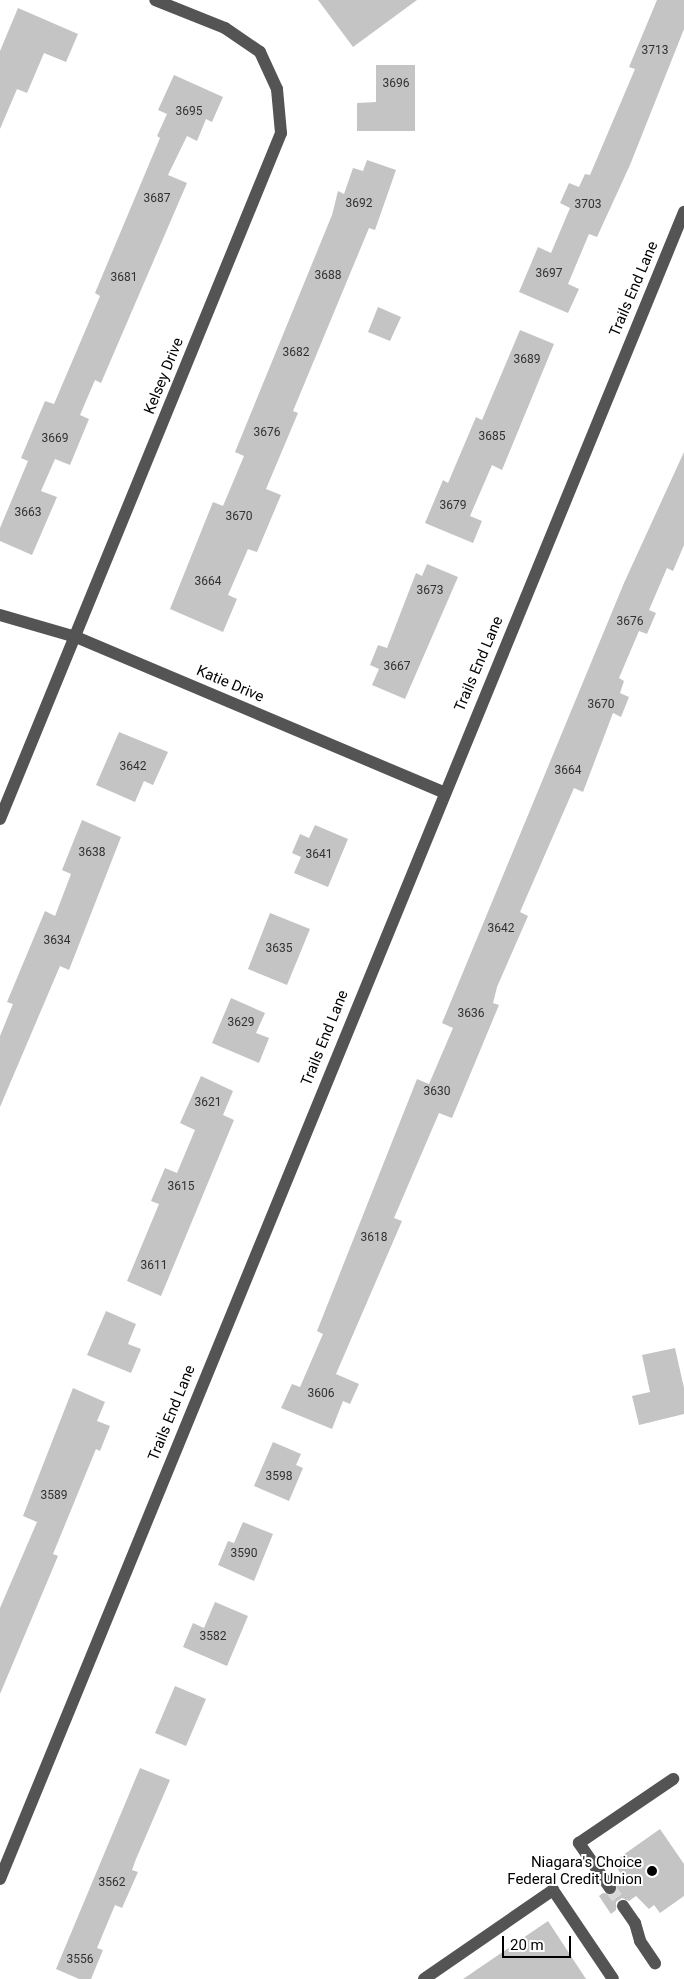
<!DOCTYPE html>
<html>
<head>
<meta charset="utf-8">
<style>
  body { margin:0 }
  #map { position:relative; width:684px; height:1979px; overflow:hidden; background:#fff; font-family:Roboto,sans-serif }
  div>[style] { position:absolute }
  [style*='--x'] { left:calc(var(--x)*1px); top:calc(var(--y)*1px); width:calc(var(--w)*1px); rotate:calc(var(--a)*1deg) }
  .building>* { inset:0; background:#c4c4c4 }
  .minor-tunnel>* { height:12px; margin-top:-6px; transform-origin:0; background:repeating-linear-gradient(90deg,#d9d9d9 0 12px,transparent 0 18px) }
  .minor>* { height:12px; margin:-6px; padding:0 6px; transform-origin:6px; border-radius:6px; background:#545454 }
  .dots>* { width:14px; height:14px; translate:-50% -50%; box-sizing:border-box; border:2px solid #fff; border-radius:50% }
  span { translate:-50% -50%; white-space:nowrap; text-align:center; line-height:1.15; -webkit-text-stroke:4px #fff; paint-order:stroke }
  .number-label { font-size:12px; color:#313131 }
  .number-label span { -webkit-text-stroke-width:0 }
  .street-label { font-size:15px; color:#000 }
  .poi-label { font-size:15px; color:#000 }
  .right { translate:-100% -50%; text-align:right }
  .scale { position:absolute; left:502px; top:1936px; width:69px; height:22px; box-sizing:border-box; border:2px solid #000; border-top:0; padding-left:6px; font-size:15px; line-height:18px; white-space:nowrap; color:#000; -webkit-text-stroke:4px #fff; paint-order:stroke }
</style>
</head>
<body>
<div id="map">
  <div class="building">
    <div style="clip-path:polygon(318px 0,417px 0,353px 47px)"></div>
    <div style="clip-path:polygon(657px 0,684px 0,684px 29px,630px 165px,597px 237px,589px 234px,568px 284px,579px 289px,568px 313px,519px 292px,538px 247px,551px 253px,570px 208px,560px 203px,569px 183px,579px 187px,585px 174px,590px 175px,635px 69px,629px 67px)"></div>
    <div style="clip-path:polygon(18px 8px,78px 34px,66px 62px,44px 53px,27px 93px,17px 89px,0 129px,0 51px)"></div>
    <div style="clip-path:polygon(376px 65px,415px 65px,415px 131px,357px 131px,357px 103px,376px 102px)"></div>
    <div style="clip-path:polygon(174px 75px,223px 97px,212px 122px,206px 119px,197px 141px,187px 136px,168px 175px,187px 183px,101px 383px,95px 380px,80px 415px,89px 419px,70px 465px,55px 459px,41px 491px,57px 497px,32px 555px,0 541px,0 528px,28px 461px,21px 458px,45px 401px,54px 404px,100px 296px,95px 293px,160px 138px,157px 136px,167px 114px,158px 110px)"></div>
    <div style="clip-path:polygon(367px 160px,396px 170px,375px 230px,369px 228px,293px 411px,298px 413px,266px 489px,281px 495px,257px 552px,248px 549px,228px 595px,237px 599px,223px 632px,170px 609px,213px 502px,223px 506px,244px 456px,235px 452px,332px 215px,338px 191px,344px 194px,353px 168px,363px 171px)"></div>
    <div style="clip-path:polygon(378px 307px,401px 317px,390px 341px,368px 332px)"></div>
    <div style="clip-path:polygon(520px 330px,554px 344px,502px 470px,492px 465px,470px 516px,482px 521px,473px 543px,425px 523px,443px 480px,448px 483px,476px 417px,482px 420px)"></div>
    <div style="clip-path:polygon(684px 452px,684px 545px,673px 571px,667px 568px,649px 610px,656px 613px,647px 634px,639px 631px,619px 678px,624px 681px,620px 693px,629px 697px,621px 717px,613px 713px,583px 792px,574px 788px,520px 912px,528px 916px,497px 987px,493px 1003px,499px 1005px,452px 1118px,439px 1113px,394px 1218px,402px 1221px,336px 1374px,359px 1384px,350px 1404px,343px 1401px,332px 1429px,281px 1408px,292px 1384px,300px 1387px,323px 1334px,317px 1331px,417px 1079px,429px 1084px,453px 1028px,442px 1023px,624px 583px)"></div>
    <div style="clip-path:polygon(427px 564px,458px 577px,405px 699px,372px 685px,379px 669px,370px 665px,378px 645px,387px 648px,416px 573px,422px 576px)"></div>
    <div style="clip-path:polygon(119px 732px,168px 752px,153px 785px,144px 781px,135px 802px,96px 785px)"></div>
    <div style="clip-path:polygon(82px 820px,121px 837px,69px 970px,60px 966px,0 1107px,0 1036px,13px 1004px,7px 1002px,45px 911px,55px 916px,71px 874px,62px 870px)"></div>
    <div style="clip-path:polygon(315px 825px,348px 839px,328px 887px,294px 873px,301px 857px,292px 853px,300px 834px,309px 838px)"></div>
    <div style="clip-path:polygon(270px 913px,310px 929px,287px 985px,248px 969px)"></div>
    <div style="clip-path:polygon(231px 998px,265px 1013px,256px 1033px,269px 1038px,259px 1063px,212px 1043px)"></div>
    <div style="clip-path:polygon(201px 1076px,233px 1091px,223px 1115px,234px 1120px,161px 1296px,127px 1281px,159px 1204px,151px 1201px,165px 1168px,177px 1173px,195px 1130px,180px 1123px)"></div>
    <div style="clip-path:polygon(106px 1311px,136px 1324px,128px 1344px,141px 1349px,131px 1373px,87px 1355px)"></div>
    <div style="clip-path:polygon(675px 1348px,684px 1388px,684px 1414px,639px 1425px,632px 1396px,650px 1392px,642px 1355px)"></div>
    <div style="clip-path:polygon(73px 1388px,105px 1402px,97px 1421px,110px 1426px,100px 1451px,96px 1449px,53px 1554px,58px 1556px,0 1694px,0 1608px,37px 1522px,23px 1516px)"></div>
    <div style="clip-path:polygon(273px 1442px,301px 1454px,296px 1465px,303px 1468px,289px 1501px,254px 1486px)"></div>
    <div style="clip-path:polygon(243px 1522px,273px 1534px,254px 1581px,218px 1565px,228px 1541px,234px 1543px)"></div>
    <div style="clip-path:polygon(215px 1602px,248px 1616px,227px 1666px,183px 1647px,193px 1623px,204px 1628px)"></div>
    <div style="clip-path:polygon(175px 1686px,206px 1699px,186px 1746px,155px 1733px)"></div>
    <div style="clip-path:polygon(140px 1768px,170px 1780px,136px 1859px,132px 1870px,138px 1872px,122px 1908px,115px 1905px,97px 1948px,103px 1950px,91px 1979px,79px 1979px,56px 1969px)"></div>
    <div style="clip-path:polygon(660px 1829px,684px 1864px,684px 1896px,660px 1913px,654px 1905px,649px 1909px,636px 1896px,629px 1901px,622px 1898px,616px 1902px,616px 1910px,611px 1914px,599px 1896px,603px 1893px,615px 1894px,617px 1883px,624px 1878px,614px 1864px,616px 1860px)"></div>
    <div style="clip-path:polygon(548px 1921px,586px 1979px,463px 1979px)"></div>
  </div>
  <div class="minor-tunnel">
    <div style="--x:610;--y:1888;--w:22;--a:54"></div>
  </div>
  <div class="minor">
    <div style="--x:0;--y:615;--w:79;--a:16.1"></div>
    <div style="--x:76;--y:637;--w:398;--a:22.9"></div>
    <div style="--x:0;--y:819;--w:741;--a:-67.72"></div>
    <div style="--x:281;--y:133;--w:44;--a:-95.2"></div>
    <div style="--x:277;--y:89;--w:41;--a:-114.7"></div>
    <div style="--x:260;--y:52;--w:42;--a:-145.6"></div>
    <div style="--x:225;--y:28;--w:75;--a:-158.2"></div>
    <div style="--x:0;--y:1879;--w:1802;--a:-67.69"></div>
    <div style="--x:610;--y:1888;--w:55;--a:-124.6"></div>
    <div style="--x:579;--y:1843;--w:114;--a:-34.2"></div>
    <div style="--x:623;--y:1906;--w:21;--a:55"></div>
    <div style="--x:635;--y:1923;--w:19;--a:74"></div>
    <div style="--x:640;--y:1941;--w:27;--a:56"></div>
    <div style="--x:424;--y:1979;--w:157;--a:-34.6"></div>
    <div style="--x:553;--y:1890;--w:107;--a:56"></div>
  </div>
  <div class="dots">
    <div style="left:652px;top:1871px;background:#000"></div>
  </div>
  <div class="number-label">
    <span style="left:655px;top:51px">3713</span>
    <span style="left:396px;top:84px">3696</span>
    <span style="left:189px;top:112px">3695</span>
    <span style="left:157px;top:199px">3687</span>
    <span style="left:359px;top:204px">3692</span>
    <span style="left:588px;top:205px">3703</span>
    <span style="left:549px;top:274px">3697</span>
    <span style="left:328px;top:276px">3688</span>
    <span style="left:124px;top:278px">3681</span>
    <span style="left:296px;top:353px">3682</span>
    <span style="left:527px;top:360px">3689</span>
    <span style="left:267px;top:433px">3676</span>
    <span style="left:492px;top:437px">3685</span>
    <span style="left:55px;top:439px">3669</span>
    <span style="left:453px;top:506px">3679</span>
    <span style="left:28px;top:513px">3663</span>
    <span style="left:239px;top:517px">3670</span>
    <span style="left:208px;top:582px">3664</span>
    <span style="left:430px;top:591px">3673</span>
    <span style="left:630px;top:622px">3676</span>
    <span style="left:397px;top:667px">3667</span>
    <span style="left:601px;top:705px">3670</span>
    <span style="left:133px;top:767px">3642</span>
    <span style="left:568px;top:771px">3664</span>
    <span style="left:92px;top:853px">3638</span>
    <span style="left:319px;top:855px">3641</span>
    <span style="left:501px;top:929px">3642</span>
    <span style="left:57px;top:941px">3634</span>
    <span style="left:279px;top:949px">3635</span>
    <span style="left:471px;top:1014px">3636</span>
    <span style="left:241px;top:1023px">3629</span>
    <span style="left:437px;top:1092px">3630</span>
    <span style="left:208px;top:1103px">3621</span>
    <span style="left:181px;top:1187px">3615</span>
    <span style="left:374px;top:1238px">3618</span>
    <span style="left:154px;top:1266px">3611</span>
    <span style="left:321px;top:1394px">3606</span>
    <span style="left:279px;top:1477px">3598</span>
    <span style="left:54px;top:1496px">3589</span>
    <span style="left:244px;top:1554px">3590</span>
    <span style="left:213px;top:1637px">3582</span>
    <span style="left:112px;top:1883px">3562</span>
    <span style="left:80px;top:1960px">3556</span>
  </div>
  <div class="street-label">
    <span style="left:634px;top:289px;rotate:-67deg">Trails End Lane</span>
    <span style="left:164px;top:376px;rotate:-68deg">Kelsey Drive</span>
    <span style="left:479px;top:664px;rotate:-67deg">Trails End Lane</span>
    <span style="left:230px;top:684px;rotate:23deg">Katie Drive</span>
    <span style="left:325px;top:1038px;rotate:-68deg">Trails End Lane</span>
    <span style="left:172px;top:1413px;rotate:-68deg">Trails End Lane</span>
  </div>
  <div class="poi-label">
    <span class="right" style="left:642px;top:1871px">Niagara's Choice<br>Federal Credit Union</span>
  </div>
  <div class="scale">20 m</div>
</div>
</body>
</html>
